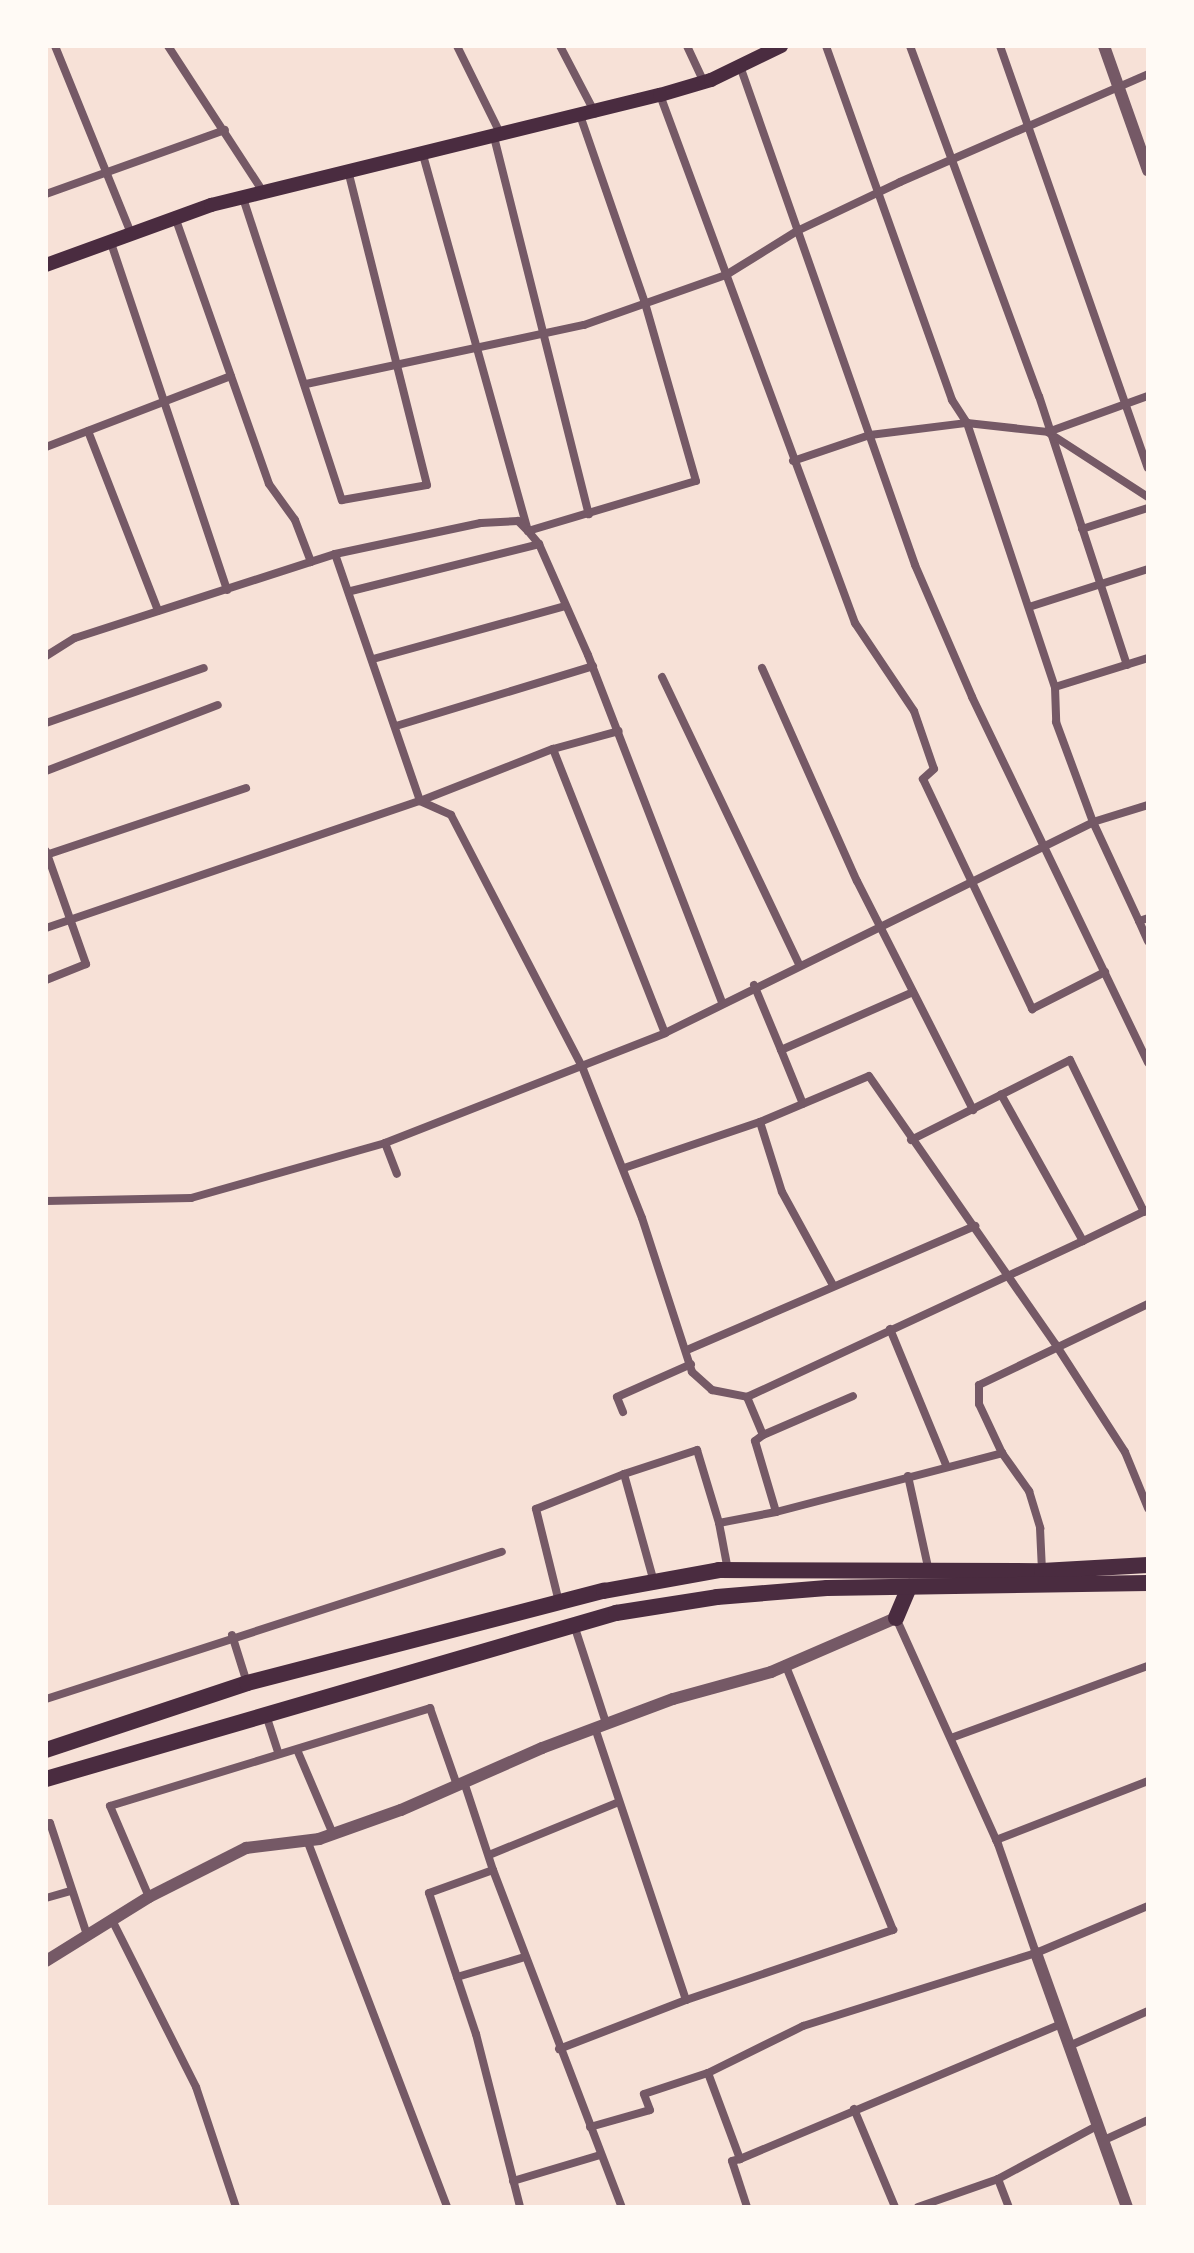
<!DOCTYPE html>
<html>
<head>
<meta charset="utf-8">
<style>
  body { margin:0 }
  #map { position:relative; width:1194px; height:2253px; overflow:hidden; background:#f7e1d7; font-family:"Roboto Condensed",sans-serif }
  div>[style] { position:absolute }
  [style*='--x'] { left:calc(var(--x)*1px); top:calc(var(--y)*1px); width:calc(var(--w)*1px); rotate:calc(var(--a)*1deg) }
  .minor>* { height:8px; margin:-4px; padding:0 4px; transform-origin:4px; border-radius:4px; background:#755966 }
  .tertiary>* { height:12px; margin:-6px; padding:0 6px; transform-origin:6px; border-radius:6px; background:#755966 }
  .secondary>* { height:14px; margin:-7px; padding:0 7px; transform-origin:7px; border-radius:7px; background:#4a2c40 }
  .primary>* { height:16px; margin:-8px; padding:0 8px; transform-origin:8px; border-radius:8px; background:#4a2c40 }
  span { translate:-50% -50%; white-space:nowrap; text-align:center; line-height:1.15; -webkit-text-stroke:6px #fffaf5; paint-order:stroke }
  .frame { position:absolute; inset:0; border:48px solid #fffaf5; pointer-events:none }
</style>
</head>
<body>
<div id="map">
  <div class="minor">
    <div style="--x:55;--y:46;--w:202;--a:67.9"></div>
    <div style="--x:168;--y:46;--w:174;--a:56.9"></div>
    <div style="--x:457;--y:46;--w:99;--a:63.7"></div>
    <div style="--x:560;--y:46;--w:76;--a:62.4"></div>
    <div style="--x:687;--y:46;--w:40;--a:65"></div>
    <div style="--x:826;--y:46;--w:376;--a:70.4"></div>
    <div style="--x:952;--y:400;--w:27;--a:57"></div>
    <div style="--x:967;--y:423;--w:278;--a:71.6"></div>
    <div style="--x:1055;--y:687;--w:35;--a:88"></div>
    <div style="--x:1056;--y:722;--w:107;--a:69.7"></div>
    <div style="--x:1093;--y:822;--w:109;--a:65.1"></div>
    <div style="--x:1139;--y:921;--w:9;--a:-18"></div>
    <div style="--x:910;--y:46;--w:373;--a:69.8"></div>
    <div style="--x:1039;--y:396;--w:283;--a:71.9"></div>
    <div style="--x:1000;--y:46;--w:447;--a:70.7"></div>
    <div style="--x:740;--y:66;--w:529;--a:70.67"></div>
    <div style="--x:915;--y:565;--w:144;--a:66.6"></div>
    <div style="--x:972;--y:697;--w:406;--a:64.3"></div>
    <div style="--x:660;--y:95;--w:563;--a:69.73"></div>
    <div style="--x:855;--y:623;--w:106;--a:56.2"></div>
    <div style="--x:914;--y:711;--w:61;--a:71"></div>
    <div style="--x:934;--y:769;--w:15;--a:138"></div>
    <div style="--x:923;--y:779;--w:255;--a:64.6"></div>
    <div style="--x:1032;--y:1009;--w:82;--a:-26.9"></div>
    <div style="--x:494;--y:137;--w:389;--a:75.9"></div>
    <div style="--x:423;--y:155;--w:390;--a:74.4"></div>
    <div style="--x:528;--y:531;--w:17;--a:50"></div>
    <div style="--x:539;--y:544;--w:121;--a:66.2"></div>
    <div style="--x:588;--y:655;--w:372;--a:68.9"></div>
    <div style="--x:46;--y:194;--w:190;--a:-19.7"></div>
    <div style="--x:243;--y:198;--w:318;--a:71.9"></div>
    <div style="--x:342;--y:500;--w:86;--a:-10"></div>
    <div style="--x:427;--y:485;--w:324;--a:-104.1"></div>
    <div style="--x:175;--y:217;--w:283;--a:70.6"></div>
    <div style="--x:269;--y:484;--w:44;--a:54.2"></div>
    <div style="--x:295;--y:520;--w:45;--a:69.1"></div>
    <div style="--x:110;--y:240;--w:369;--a:71.5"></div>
    <div style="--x:306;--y:384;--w:284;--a:-12"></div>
    <div style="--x:584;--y:325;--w:151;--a:-19.4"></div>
    <div style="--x:726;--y:275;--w:84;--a:-31.8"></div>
    <div style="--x:797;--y:231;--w:114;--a:-25.4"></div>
    <div style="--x:900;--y:182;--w:270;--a:-23.5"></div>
    <div style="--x:88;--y:431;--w:193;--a:68.7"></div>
    <div style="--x:1049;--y:433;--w:118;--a:32.9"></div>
    <div style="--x:46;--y:447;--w:198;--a:-21"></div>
    <div style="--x:793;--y:461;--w:81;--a:-18.7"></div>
    <div style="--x:870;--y:435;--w:98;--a:-7.1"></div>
    <div style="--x:967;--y:423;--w:81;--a:6.3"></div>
    <div style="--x:1048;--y:432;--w:106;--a:-19.8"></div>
    <div style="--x:1082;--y:529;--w:69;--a:-17.7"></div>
    <div style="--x:335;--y:554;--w:261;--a:71"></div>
    <div style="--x:420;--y:801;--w:34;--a:24"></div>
    <div style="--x:451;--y:815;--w:286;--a:62.5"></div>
    <div style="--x:583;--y:1069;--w:160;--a:68.4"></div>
    <div style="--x:642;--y:1218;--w:162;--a:72"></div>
    <div style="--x:692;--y:1372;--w:27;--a:42"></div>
    <div style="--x:712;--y:1390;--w:36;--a:11"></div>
    <div style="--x:747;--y:1397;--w:41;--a:67.2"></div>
    <div style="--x:763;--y:1435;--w:10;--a:143"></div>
    <div style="--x:755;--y:1441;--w:74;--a:73.5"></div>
    <div style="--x:776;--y:1512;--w:58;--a:169.1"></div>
    <div style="--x:719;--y:1523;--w:48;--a:79.2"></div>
    <div style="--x:351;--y:591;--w:194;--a:-14"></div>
    <div style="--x:1029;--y:607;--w:125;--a:-17.7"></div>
    <div style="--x:46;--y:656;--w:34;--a:-32"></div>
    <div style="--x:75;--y:638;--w:273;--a:-17.9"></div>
    <div style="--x:335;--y:554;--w:149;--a:-12"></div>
    <div style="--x:481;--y:523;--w:37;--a:-3"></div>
    <div style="--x:518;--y:521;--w:14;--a:45"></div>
    <div style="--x:528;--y:531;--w:175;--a:-16.6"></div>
    <div style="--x:696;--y:481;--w:185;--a:-106"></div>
    <div style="--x:645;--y:303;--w:196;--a:-109.1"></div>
    <div style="--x:373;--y:659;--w:199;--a:-15.4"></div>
    <div style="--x:762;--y:668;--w:233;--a:66"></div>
    <div style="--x:857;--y:881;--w:257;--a:63.1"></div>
    <div style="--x:662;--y:677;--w:318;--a:64.5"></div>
    <div style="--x:1055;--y:687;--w:97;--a:-17.3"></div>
    <div style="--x:46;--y:723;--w:167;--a:-19.2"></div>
    <div style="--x:396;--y:726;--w:206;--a:-16.9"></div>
    <div style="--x:553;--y:749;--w:305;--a:68.5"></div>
    <div style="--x:46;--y:771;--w:184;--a:-21"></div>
    <div style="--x:46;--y:851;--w:120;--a:70.5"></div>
    <div style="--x:86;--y:964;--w:43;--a:158.2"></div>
    <div style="--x:46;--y:855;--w:211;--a:-18.5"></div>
    <div style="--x:1139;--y:921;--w:22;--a:66"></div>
    <div style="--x:46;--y:928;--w:395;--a:-18.8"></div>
    <div style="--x:420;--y:801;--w:143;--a:-21.4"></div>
    <div style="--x:553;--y:749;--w:68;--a:-15.3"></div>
    <div style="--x:754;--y:985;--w:70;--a:67.4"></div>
    <div style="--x:781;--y:1050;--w:144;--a:-23.7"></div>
    <div style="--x:781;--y:1050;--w:58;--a:67.8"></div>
    <div style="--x:760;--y:1122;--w:73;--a:72.6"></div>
    <div style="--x:782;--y:1192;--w:106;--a:61.3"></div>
    <div style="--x:911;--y:1140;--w:178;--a:-26.7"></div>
    <div style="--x:1070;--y:1060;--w:169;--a:64"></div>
    <div style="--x:385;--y:1143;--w:33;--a:69"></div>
    <div style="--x:624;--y:1168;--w:144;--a:-18.7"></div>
    <div style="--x:760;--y:1122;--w:118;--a:-22.9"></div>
    <div style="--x:869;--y:1076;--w:328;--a:55.2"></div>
    <div style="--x:1056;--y:1345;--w:127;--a:57.2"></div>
    <div style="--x:1125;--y:1452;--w:61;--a:67.7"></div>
    <div style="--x:46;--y:1201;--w:145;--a:-1.2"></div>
    <div style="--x:191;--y:1198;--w:202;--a:-15.8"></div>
    <div style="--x:385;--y:1143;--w:301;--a:-21.4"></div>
    <div style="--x:665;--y:1033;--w:477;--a:-26.2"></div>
    <div style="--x:1093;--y:822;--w:58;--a:-17.2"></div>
    <div style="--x:1083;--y:1241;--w:71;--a:-25.8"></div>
    <div style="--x:890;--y:1329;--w:149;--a:67.6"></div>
    <div style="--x:687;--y:1350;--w:314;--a:-23.3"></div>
    <div style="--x:747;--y:1397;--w:370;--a:-24.9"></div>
    <div style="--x:1083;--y:1241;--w:168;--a:-119.2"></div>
    <div style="--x:623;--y:1412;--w:16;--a:-112"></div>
    <div style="--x:617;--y:1397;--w:81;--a:-24"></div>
    <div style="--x:763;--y:1435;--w:98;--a:-23.4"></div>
    <div style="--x:1002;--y:1453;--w:54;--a:-115.1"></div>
    <div style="--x:979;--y:1404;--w:19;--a:-90"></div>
    <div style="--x:979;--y:1385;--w:187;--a:-25.6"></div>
    <div style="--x:624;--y:1474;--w:77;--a:-18.2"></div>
    <div style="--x:697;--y:1450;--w:76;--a:73.2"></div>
    <div style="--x:908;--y:1476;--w:93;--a:77.6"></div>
    <div style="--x:776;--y:1512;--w:234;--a:-14.6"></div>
    <div style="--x:1002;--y:1453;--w:47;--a:54.6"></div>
    <div style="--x:1029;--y:1491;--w:39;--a:73"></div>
    <div style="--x:1040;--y:1528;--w:43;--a:87.3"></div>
    <div style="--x:559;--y:1602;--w:96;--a:-103.9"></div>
    <div style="--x:536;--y:1509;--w:95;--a:-21.7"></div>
    <div style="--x:624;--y:1474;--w:112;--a:74.5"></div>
    <div style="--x:896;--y:1618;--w:248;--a:65.7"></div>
    <div style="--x:998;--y:1844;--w:115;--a:70.8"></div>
    <div style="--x:574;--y:1625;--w:103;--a:71.9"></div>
    <div style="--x:232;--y:1635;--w:50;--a:72.6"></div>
    <div style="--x:46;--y:1699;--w:479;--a:-17.9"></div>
    <div style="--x:266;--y:1715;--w:39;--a:72"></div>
    <div style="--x:951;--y:1738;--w:210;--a:-20.1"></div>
    <div style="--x:298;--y:1752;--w:89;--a:66.9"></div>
    <div style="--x:464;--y:1782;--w:93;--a:71.8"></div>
    <div style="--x:493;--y:1870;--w:68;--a:160.2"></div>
    <div style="--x:429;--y:1893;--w:149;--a:71.6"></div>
    <div style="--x:476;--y:2034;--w:179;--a:75.7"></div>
    <div style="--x:46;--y:1824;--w:4;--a:-14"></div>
    <div style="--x:50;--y:1823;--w:118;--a:71.7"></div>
    <div style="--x:307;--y:1840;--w:393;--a:69.1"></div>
    <div style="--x:996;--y:1840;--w:163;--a:-21.2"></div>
    <div style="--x:489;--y:1855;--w:140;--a:-22.2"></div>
    <div style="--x:493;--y:1870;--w:361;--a:69.1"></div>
    <div style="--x:149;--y:1897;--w:99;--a:-113.2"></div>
    <div style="--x:110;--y:1806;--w:335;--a:-17"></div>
    <div style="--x:430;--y:1708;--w:82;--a:70.7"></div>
    <div style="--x:46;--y:1898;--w:25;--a:-16"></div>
    <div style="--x:112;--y:1920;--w:187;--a:63.3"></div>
    <div style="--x:196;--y:2087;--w:126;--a:71.6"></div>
    <div style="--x:457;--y:1977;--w:71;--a:-16.4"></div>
    <div style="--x:686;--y:2000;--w:219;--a:-18.7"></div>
    <div style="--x:893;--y:1930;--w:287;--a:-112.1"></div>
    <div style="--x:1069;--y:2046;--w:86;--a:-23.9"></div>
    <div style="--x:559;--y:2049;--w:136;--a:-21.1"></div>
    <div style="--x:686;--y:2000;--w:287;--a:-108.5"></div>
    <div style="--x:708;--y:2073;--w:92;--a:69.6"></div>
    <div style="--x:740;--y:2159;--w:8;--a:166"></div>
    <div style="--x:732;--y:2161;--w:48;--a:71.9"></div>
    <div style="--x:854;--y:2109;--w:106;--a:67.3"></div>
    <div style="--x:590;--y:2127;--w:62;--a:-15.8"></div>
    <div style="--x:650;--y:2110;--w:17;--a:-111"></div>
    <div style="--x:644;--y:2094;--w:67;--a:-18.2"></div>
    <div style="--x:708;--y:2073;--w:106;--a:-26.3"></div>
    <div style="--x:803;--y:2026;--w:244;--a:-17.4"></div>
    <div style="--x:1036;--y:1953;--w:121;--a:-22.8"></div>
    <div style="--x:1102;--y:2141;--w:51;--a:-24.5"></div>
    <div style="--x:740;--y:2159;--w:348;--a:-22.8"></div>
    <div style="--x:998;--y:2179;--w:30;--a:69"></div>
    <div style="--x:513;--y:2181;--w:91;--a:-16.6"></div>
    <div style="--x:918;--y:2207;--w:85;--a:-19.3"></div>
    <div style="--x:998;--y:2179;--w:112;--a:-28.2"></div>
  </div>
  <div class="tertiary">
    <div style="--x:1104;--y:46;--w:132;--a:70.5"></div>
    <div style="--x:1036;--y:1953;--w:270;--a:70.3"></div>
    <div style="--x:46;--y:1961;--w:121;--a:-31.9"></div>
    <div style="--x:149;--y:1897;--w:109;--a:-26.8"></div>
    <div style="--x:246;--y:1848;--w:74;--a:-7"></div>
    <div style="--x:319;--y:1839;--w:87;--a:-19.5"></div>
    <div style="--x:401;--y:1810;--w:154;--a:-23.7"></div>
    <div style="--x:542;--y:1748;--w:140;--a:-20.5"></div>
    <div style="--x:673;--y:1699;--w:102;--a:-15.4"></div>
    <div style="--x:771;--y:1672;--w:136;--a:-23.4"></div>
  </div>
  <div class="secondary">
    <div style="--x:46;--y:265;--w:176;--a:-20"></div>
    <div style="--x:211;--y:205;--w:462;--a:-13.8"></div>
    <div style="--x:660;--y:95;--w:53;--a:-16.4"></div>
    <div style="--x:711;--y:80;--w:78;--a:-25.9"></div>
  </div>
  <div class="primary">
    <div style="--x:896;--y:1618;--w:34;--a:-67"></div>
    <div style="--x:46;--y:1750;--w:212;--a:-18.4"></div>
    <div style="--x:247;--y:1683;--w:369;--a:-14.5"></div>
    <div style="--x:604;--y:1591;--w:117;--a:-10.3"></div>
    <div style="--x:719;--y:1570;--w:323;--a:0.2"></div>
    <div style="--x:1042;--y:1571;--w:106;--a:-3.2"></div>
    <div style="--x:46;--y:1779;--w:594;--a:-16.24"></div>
    <div style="--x:616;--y:1613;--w:102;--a:-9"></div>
    <div style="--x:717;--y:1597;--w:110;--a:-4.7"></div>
    <div style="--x:827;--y:1588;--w:321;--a:-0.9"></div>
  </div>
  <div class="frame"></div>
</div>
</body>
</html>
